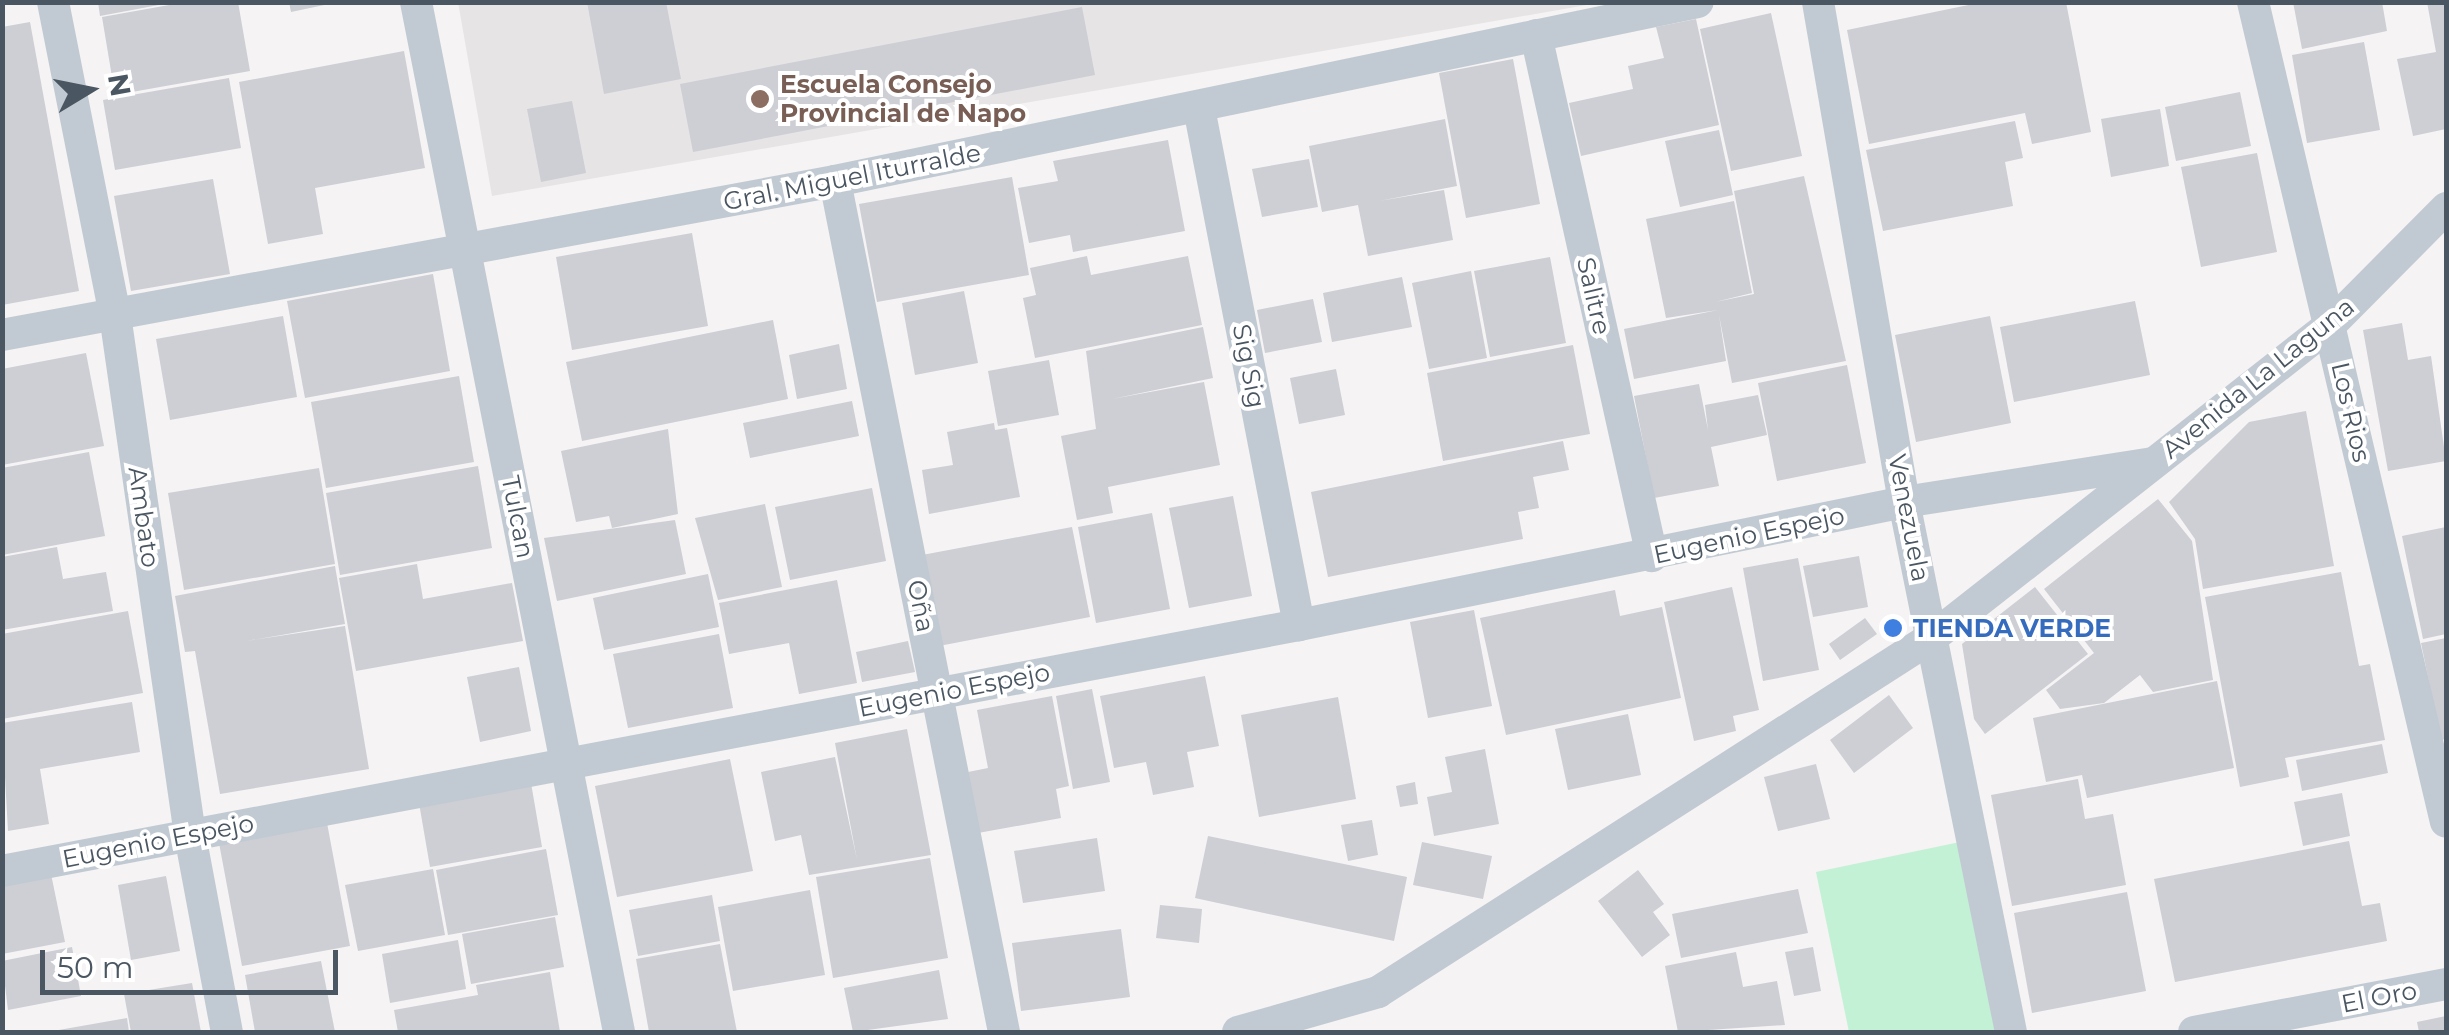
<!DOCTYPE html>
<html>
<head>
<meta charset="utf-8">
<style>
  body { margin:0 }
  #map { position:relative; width:2449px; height:1035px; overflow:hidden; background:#f5f3f3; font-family:Montserrat,sans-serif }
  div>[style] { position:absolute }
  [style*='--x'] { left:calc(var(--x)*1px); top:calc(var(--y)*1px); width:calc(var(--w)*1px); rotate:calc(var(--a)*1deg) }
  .education>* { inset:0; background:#e6e4e5 }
  .green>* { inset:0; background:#c3f1d5 }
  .building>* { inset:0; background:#cdcfd5 }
  .minor>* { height:32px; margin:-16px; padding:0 16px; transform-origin:16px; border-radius:16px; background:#c1cad2 }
  .dots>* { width:28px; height:28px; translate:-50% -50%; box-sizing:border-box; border:5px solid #fff; border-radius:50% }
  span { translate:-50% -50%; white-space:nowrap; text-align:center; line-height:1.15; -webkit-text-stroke:8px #fff; paint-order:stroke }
  .education-label { font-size:25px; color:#785e54; font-weight:700 }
  .left { translate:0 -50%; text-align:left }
  .street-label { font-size:25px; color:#4a5661 }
  .shop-label { font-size:25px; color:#366cbe; font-weight:700 }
  .frame { position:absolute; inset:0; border:5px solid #4a5661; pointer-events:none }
  .north { position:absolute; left:40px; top:40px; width:100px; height:100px; -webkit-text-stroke:8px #fff; paint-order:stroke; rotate:80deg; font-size:28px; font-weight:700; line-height:40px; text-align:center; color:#4a5661 }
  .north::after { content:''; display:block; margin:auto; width:35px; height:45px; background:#4a5661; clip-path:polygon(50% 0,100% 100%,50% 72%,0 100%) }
  .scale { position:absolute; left:40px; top:950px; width:298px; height:45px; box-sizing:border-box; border:5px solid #4a5661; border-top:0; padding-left:12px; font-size:30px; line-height:35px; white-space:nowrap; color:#4a5661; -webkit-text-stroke:8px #fff; paint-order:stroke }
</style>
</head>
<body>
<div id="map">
  <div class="education">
    <div style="clip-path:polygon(458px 2px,1598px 3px,492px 196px)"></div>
  </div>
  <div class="green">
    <div style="clip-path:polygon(1960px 842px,1999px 1032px,1849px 1032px,1816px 872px)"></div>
  </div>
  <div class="building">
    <div style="clip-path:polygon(98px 2px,163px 2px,164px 4px,100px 16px)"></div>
    <div style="clip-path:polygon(186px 2px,238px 2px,250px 71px,115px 95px,102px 17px)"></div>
    <div style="clip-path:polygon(289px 2px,329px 2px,329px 4px,291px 12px)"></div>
    <div style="clip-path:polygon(587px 2px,666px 2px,681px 79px,604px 94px)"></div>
    <div style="clip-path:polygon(1983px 2px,2066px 2px,2091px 132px,2032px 144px,2025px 113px,1869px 144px,1847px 30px)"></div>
    <div style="clip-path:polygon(2293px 2px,2382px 2px,2387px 31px,2302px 49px)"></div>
    <div style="clip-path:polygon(2427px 2px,2446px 2px,2446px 129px,2413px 136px,2397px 59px,2436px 52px)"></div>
    <div style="clip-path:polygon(1082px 7px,1095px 75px,693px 152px,680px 84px)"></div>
    <div style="clip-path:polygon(1771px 13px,1802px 156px,1731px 171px,1700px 29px)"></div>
    <div style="clip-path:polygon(1696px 19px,1719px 125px,1581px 156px,1569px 103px,1633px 89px,1628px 66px,1664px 58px,1656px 27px)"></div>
    <div style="clip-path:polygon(30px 22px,79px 291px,2px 305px,2px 27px)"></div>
    <div style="clip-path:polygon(2364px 42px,2380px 130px,2307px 143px,2292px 55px)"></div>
    <div style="clip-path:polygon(404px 51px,425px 168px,315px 188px,323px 234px,268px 244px,239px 82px)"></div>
    <div style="clip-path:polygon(1513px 59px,1540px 204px,1466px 218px,1439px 73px)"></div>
    <div style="clip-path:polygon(229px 78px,241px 148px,115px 170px,103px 100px)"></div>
    <div style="clip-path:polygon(2240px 92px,2251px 146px,2176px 161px,2165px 107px)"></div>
    <div style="clip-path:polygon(572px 101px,586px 173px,541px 182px,527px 109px)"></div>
    <div style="clip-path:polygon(2160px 109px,2169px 166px,2111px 177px,2101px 119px)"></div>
    <div style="clip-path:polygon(1445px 119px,1457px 186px,1379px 201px,1444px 190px,1453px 240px,1368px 256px,1358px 205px,1322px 212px,1309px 146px)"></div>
    <div style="clip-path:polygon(2015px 121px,2023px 158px,2005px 162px,2013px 206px,1883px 231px,1866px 150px)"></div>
    <div style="clip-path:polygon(1719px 130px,1733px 195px,1680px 207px,1665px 141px)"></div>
    <div style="clip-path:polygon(1168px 140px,1185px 231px,1073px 252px,1070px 235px,1029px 243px,1018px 188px,1058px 181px,1053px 161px)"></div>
    <div style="clip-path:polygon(2257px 153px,2277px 252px,2201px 267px,2181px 167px)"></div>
    <div style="clip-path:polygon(1309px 159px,1318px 207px,1262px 217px,1252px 169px)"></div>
    <div style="clip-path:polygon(1804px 176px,1846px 361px,1732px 383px,1719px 315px,1726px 361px,1634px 379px,1624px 329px,1718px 310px,1666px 318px,1646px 219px,1734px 201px,1752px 293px,1715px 302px,1754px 294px,1734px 191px)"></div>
    <div style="clip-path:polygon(1012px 177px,1029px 275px,877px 302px,859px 204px)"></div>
    <div style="clip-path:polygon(213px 179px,230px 274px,131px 291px,114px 196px)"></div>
    <div style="clip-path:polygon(692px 233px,708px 326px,572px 350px,556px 257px)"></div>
    <div style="clip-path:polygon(1087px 256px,1091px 275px,1188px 256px,1202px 325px,1035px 358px,1023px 298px,1036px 295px,1030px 268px)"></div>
    <div style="clip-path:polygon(1550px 257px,1566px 343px,1490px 357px,1474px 271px)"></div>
    <div style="clip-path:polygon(1471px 271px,1487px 358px,1429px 369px,1412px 283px)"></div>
    <div style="clip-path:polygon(433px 274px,450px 371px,305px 398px,287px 301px)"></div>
    <div style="clip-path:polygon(1402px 277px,1412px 327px,1332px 342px,1323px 293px)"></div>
    <div style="clip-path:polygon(964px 291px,978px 363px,915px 375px,902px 303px)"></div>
    <div style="clip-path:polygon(1313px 299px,1322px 342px,1265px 353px,1257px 310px)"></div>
    <div style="clip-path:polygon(2135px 301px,2150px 375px,2014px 402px,2000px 327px)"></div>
    <div style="clip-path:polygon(283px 316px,297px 397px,170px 420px,156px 339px)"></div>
    <div style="clip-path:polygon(1990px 316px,2011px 423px,1916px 442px,1895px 335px)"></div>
    <div style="clip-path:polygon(773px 320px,788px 399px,582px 441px,566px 362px)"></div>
    <div style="clip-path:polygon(2402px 323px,2408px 360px,2431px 356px,2446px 461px,2388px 471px,2363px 330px)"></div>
    <div style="clip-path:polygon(1203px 327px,1213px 378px,1112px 399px,1204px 382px,1220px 465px,1108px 487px,1113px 513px,1077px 520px,1061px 436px,1096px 429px,1086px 351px)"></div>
    <div style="clip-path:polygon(839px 344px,847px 389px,797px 399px,789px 355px)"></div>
    <div style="clip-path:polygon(1573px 345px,1590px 434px,1443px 461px,1427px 373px)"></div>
    <div style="clip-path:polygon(86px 353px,104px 446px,2px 465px,2px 369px)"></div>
    <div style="clip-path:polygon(1049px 360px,1059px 415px,998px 426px,988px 371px)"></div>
    <div style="clip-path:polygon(1847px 365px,1866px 463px,1777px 481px,1758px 383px)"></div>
    <div style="clip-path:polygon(1336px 369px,1345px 415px,1299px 424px,1290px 378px)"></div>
    <div style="clip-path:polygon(459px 376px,474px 462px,326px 488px,311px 402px)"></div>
    <div style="clip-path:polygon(1699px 384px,1708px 430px,1705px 405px,1758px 395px,1767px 435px,1711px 447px,1719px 486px,1654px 498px,1634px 396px)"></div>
    <div style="clip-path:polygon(852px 401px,859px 436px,750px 458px,743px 423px)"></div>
    <div style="clip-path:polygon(2306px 411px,2334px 566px,2203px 589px,2195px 539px,2169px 502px,2249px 422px)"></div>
    <div style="clip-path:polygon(994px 423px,995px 430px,1007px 428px,1020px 497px,929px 514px,922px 470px,953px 465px,947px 432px)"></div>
    <div style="clip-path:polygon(668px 429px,678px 514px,612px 528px,609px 516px,576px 522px,561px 451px)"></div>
    <div style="clip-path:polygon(1563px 441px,1569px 470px,1533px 477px,1539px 508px,1518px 512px,1523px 539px,1328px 577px,1311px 492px)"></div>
    <div style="clip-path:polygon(89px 452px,105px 536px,2px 555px,2px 468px)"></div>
    <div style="clip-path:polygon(478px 466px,492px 548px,340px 575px,326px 493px)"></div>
    <div style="clip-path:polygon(319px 468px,335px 564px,184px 590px,168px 493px)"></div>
    <div style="clip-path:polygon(872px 488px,886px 561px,790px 580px,775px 507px)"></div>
    <div style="clip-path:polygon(1233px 496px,1252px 596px,1189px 608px,1169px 508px)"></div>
    <div style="clip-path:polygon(2158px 499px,2192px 541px,2213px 680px,2153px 692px,2140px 675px,2104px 703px,2060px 709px,2046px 690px,2094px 653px,2044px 589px)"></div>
    <div style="clip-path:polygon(765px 504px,782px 587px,718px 600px,695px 518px)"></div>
    <div style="clip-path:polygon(1152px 513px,1170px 609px,1096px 623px,1078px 527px)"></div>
    <div style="clip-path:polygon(675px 520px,686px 574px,557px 601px,544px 538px)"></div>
    <div style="clip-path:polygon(1072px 527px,1090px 617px,939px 646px,922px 555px)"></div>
    <div style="clip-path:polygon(2446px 527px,2446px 634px,2423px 639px,2402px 536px)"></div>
    <div style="clip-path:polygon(57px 547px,63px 579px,106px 572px,113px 611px,2px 630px,2px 557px)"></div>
    <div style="clip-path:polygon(1859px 556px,1868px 607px,1813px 617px,1803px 566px)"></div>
    <div style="clip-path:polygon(1798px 558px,1819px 670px,1763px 681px,1743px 568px)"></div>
    <div style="clip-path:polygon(417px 564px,423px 599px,512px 583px,523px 641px,356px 671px,339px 578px)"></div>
    <div style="clip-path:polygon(335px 566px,345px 624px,246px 641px,345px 626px,369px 769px,220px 794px,195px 651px,185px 652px,175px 596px)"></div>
    <div style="clip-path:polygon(2341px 572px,2359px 666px,2370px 664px,2385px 740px,2285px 758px,2289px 777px,2240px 787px,2205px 597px)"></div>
    <div style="clip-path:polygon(708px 574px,719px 627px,604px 650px,593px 598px)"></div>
    <div style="clip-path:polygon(837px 580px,857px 683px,799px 694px,789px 643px,729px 654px,719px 603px)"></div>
    <div style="clip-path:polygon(1732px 587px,1759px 710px,1733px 716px,1736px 731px,1694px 741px,1664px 602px)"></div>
    <div style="clip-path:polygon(2035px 587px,2088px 654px,1985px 734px,1974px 719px,1962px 644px)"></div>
    <div style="clip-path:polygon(1615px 590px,1620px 616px,1662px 607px,1681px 698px,1506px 735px,1480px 618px)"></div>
    <div style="clip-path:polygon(1474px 610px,1492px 706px,1428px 718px,1410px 622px)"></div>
    <div style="clip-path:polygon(128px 611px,143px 693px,2px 719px,2px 634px)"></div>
    <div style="clip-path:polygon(1865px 618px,1877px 634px,1840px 660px,1829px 644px)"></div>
    <div style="clip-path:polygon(719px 634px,733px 708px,628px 728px,613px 654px)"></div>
    <div style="clip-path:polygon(2446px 638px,2446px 739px,2441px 740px,2421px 643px)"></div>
    <div style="clip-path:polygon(908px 641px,915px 672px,862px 682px,856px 652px)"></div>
    <div style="clip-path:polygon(519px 667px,531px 731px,480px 742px,467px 677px)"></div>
    <div style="clip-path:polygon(1205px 676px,1219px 746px,1187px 752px,1194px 787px,1153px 795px,1146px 762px,1114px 768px,1100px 696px)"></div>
    <div style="clip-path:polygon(2217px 681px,2234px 768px,2087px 798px,2082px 775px,2046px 782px,2033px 718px)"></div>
    <div style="clip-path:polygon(1092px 689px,1110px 782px,1073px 789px,1056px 696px)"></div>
    <div style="clip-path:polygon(1889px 695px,1913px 728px,1854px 773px,1830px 740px)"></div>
    <div style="clip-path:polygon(1052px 696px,1069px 786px,1056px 789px,1061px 818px,978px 833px,968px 772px,988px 768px,977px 710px)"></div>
    <div style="clip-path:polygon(1338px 697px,1356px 799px,1259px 817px,1241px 715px)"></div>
    <div style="clip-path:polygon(132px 702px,140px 752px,40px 769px,49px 824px,8px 831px,2px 723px)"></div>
    <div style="clip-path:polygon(1628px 714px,1641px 775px,1568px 790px,1555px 729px)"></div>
    <div style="clip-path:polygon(907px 729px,931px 855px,809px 875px,801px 835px,775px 841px,761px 772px,835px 757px,857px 860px,835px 743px)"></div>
    <div style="clip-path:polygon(2382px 744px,2388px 773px,2302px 791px,2296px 760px)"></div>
    <div style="clip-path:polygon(1485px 749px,1499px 824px,1434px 836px,1427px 797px,1452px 792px,1445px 757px)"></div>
    <div style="clip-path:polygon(730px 759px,753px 871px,617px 897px,595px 786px)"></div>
    <div style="clip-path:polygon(1816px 764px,1830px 819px,1778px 831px,1764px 777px)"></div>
    <div style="clip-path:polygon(2078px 779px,2085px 819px,2113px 814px,2126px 885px,2012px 906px,1991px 795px)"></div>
    <div style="clip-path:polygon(1415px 782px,1418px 804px,1400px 807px,1396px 786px)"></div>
    <div style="clip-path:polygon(531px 783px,542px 847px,430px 867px,419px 803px)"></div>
    <div style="clip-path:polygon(2342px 793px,2350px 836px,2303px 846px,2294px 802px)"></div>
    <div style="clip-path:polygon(1372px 820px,1378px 855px,1348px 861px,1341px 825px)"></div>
    <div style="clip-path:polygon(327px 823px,350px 946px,242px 966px,219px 843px)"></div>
    <div style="clip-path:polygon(1208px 836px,1407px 877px,1394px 941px,1195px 898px)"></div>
    <div style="clip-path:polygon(1097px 838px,1105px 891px,1023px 903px,1014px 851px)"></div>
    <div style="clip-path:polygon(2349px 841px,2362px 906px,2380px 903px,2387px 941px,2175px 982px,2154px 879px)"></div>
    <div style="clip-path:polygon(1422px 842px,1492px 856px,1483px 899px,1413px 885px)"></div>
    <div style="clip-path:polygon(546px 849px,558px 915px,448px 935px,436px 870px)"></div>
    <div style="clip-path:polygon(930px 858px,948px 958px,833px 978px,816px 877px)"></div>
    <div style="clip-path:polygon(433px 869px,445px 935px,358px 951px,345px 885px)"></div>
    <div style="clip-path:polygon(1638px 870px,1664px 904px,1653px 912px,1670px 935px,1642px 957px,1598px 901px)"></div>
    <div style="clip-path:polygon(51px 874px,65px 942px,2px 954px,2px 883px)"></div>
    <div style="clip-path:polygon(166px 876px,180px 951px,131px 960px,118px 885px)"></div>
    <div style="clip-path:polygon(1798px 889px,1808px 933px,1681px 958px,1672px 914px)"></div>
    <div style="clip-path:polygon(810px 890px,825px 975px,733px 991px,718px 907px)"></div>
    <div style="clip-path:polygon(2127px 892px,2146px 991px,2032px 1013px,2014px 913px)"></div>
    <div style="clip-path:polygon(712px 895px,720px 941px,638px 956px,629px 910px)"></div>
    <div style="clip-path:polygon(1160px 905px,1202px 909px,1199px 943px,1156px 938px)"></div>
    <div style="clip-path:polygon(555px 917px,564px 967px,471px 984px,462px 934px)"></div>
    <div style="clip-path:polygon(1121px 929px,1130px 997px,1021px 1011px,1012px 943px)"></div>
    <div style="clip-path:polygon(458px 940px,466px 989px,390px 1003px,382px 954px)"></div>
    <div style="clip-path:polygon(720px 944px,737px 1032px,649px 1032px,636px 959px)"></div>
    <div style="clip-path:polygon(72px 947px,81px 996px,8px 1010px,2px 961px)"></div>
    <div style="clip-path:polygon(1813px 947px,1821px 991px,1794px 996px,1785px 952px)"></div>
    <div style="clip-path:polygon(1736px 952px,1743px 987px,1777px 981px,1785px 1025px,1678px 1032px,1665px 966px)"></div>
    <div style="clip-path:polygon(321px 961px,335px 1032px,255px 1032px,245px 975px)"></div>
    <div style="clip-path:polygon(939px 970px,948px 1019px,853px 1032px,844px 988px)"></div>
    <div style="clip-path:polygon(550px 972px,560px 1032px,398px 1032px,394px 1010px,478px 995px,476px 985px)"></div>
    <div style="clip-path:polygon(192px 983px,201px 1032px,131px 1032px,124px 994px)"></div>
    <div style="clip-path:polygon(2446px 1016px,2446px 1032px,2419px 1032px,2417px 1022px)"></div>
    <div style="clip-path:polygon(127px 1018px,129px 1032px,53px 1032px,53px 1031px)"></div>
  </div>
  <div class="minor">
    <div style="--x:53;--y:2;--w:319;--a:78.8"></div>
    <div style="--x:115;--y:315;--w:525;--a:81.79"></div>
    <div style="--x:190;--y:835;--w:200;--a:79.4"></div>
    <div style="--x:416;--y:2;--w:1050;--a:78.85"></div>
    <div style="--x:1818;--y:2;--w:507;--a:80.24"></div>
    <div style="--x:1904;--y:502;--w:541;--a:78.59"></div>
    <div style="--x:2253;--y:2;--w:842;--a:76.76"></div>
    <div style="--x:1536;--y:35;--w:534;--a:77.45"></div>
    <div style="--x:1199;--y:108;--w:527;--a:79.05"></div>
    <div style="--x:835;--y:181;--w:868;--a:78.77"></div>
    <div style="--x:2;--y:335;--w:847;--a:-10.47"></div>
    <div style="--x:835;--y:181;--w:881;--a:-11.72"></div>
    <div style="--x:2;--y:871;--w:1320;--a:-10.74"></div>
    <div style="--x:1299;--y:625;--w:617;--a:-11.49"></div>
    <div style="--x:1904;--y:502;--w:252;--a:-8.9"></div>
    <div style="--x:1238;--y:1032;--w:146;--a:-15.9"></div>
    <div style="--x:1378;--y:992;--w:660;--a:-32.63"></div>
    <div style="--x:1934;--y:636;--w:504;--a:-38.14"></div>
    <div style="--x:2330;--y:325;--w:165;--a:-45.2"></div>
    <div style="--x:2194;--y:1032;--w:257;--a:-10.8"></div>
  </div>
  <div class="dots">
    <div style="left:760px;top:99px;background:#8d6e63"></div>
    <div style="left:1893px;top:628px;background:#3f7fe0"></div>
  </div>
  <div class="education-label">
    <span class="left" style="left:780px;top:99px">Escuela Consejo<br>Provincial de Napo</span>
  </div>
  <div class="street-label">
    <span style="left:852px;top:177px;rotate:-11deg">Gral. Miguel Iturralde</span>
    <span style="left:1594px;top:296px;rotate:77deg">Salitre</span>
    <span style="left:1249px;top:366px;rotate:79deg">Sig Sig</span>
    <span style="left:2258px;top:378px;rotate:-39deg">Avenida La Laguna</span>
    <span style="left:2351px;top:412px;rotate:77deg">Los Rios</span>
    <span style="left:144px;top:517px;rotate:82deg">Ambato</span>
    <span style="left:518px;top:517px;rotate:79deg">Tulcan</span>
    <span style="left:1909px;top:518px;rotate:79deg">Venezuela</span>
    <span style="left:1749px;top:535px;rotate:-12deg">Eugenio Espejo</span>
    <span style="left:921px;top:606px;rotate:79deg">Oña</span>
    <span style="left:954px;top:690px;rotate:-11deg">Eugenio Espejo</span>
    <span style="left:158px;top:841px;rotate:-11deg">Eugenio Espejo</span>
    <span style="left:2379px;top:997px;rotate:-11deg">El Oro</span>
  </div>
  <div class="shop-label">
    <span class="left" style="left:1913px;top:628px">TIENDA VERDE</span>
  </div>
  <div class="frame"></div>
  <div class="north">N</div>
  <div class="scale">50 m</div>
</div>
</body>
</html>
